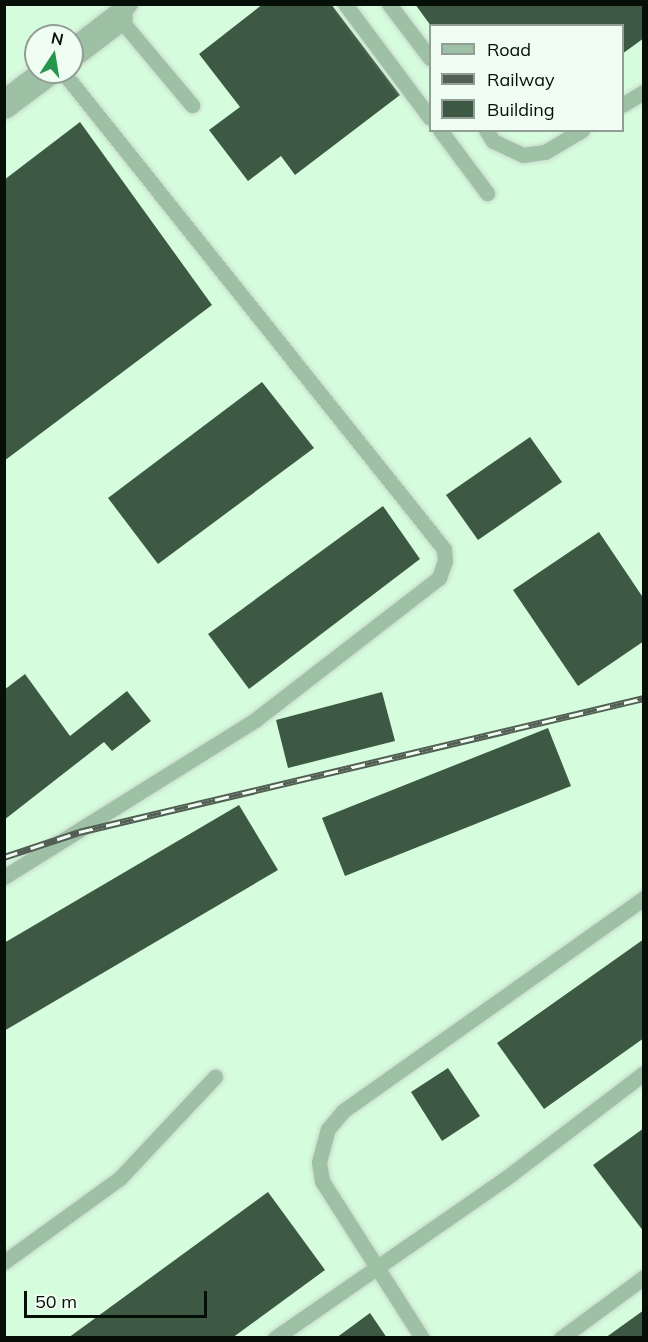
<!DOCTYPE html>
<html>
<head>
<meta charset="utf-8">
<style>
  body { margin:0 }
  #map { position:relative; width:648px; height:1342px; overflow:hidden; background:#f0fdf3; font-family:Mulish,sans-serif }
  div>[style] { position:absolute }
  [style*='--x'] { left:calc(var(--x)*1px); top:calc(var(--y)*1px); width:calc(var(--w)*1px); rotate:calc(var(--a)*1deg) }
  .built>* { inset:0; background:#d5fddd }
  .building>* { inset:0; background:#3d5943 }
  .roads { filter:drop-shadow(0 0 2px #cad7cd) drop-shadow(0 0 2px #cad7cd) }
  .service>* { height:15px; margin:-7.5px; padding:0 7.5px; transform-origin:7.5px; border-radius:7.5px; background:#9ec1a5 }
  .minor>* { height:28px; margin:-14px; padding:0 14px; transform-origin:14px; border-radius:14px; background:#9ec1a5 }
  .rail>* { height:7px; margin-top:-3.5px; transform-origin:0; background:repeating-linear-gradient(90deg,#f0fdf3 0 14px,#535e55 0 28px); box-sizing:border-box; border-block:2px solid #535e55 }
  span { translate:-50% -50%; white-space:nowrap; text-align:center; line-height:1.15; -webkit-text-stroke:6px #f0fdf3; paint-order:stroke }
  .frame { position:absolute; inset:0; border:6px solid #050f07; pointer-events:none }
  .legend { position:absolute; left:429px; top:24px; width:195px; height:108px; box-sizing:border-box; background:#f0fdf3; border:2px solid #929e95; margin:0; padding:8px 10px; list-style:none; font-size:18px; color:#050f07 }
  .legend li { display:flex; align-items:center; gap:12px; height:30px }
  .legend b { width:30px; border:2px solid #929e95 }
  .north { position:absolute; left:24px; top:24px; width:60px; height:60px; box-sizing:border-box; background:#f0fdf3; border:2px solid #929e95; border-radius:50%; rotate:12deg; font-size:16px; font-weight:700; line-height:24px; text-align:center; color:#050f07 }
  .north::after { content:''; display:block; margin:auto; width:21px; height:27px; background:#27954e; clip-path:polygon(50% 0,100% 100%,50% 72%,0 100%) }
  .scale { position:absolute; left:24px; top:1291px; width:183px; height:27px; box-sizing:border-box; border:3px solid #050f07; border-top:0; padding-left:8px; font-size:18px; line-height:21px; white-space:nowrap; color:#050f07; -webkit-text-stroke:4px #f0fdf3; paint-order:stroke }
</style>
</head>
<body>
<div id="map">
  <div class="built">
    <div style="clip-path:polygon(evenodd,5px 5px,643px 5px,643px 1337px,5px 1338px,5px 5px,430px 26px,622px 26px,622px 130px,430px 130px,430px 26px,5px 5px,36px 36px,72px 36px,72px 72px,36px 72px,36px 36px)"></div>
  </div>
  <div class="building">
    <div style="clip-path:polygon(263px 4px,331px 4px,400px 95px,295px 175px,281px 156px,248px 181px,209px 130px,240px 107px,199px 54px)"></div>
    <div style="clip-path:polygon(415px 4px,644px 4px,644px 38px,622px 54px,622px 26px,431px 26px)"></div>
    <div style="clip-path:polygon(80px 122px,212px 305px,4px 461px,4px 180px)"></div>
    <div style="clip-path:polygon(262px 382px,314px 448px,158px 564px,108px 498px)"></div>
    <div style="clip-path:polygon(530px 437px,562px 482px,478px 540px,446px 495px)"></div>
    <div style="clip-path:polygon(383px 506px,420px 559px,249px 689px,208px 634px)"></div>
    <div style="clip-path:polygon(599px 532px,644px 599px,644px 641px,578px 686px,513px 590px)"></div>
    <div style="clip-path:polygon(25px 674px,70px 736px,127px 691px,151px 721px,112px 751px,104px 742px,4px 820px,4px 690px)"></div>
    <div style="clip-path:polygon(382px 692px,395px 741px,288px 768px,276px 720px)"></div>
    <div style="clip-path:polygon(548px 728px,571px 786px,345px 876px,322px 818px)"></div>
    <div style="clip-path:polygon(239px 805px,278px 870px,4px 1031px,4px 943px)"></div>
    <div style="clip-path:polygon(644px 939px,644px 1038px,544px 1109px,497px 1043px)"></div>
    <div style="clip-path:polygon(448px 1068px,480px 1116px,442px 1141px,411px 1092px)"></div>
    <div style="clip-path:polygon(644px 1128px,644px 1232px,593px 1165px)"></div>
    <div style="clip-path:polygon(268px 1192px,325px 1270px,232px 1338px,68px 1338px)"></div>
    <div style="clip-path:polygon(644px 1310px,644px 1338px,605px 1338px)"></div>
    <div style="clip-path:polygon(370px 1313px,387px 1338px,336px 1338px)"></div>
  </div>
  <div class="roads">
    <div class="service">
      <div style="--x:130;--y:4;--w:18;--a:128"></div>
      <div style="--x:119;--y:18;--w:114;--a:50"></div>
      <div style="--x:345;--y:4;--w:142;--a:53.3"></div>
      <div style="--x:389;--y:4;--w:68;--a:52.8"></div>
      <div style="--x:622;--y:105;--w:26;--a:-31"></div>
      <div style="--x:440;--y:130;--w:79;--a:53.3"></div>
      <div style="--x:486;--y:130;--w:13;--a:58"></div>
      <div style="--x:493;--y:141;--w:33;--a:25"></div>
      <div style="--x:523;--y:155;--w:22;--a:-8"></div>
      <div style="--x:545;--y:152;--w:43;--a:-30.7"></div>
      <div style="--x:4;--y:877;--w:296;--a:-32"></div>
      <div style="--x:255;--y:720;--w:232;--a:-37.7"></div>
      <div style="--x:439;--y:578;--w:18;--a:-71"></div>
      <div style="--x:445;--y:561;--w:12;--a:-95"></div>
      <div style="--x:444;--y:549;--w:610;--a:-128.62"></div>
      <div style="--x:4;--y:1262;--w:143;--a:-35.9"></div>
      <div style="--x:120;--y:1178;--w:139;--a:-46.8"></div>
      <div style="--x:275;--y:1338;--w:281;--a:-34.7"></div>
      <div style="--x:506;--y:1178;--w:173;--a:-37.3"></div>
      <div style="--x:422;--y:1338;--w:186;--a:-122.5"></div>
      <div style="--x:322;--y:1181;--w:19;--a:-99"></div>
      <div style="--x:319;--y:1162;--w:34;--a:-75"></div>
      <div style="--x:328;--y:1129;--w:23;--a:-50"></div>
      <div style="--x:343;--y:1111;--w:369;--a:-35.3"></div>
      <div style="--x:561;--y:1338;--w:103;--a:-36.3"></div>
    </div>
    <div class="minor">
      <div style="--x:72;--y:54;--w:59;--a:-37.5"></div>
      <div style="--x:4;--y:105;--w:55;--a:-36.9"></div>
    </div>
  </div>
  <div class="rail">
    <div style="--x:4;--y:857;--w:79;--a:-18.4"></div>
    <div style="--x:79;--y:832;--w:581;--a:-13.34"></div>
  </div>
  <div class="frame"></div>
  <ul class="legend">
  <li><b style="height:8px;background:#9ec1a5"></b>Road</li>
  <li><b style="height:8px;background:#535e55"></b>Railway</li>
  <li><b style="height:16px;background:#3d5943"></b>Building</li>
  </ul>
  <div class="north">N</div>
  <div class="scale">50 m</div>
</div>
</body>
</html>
